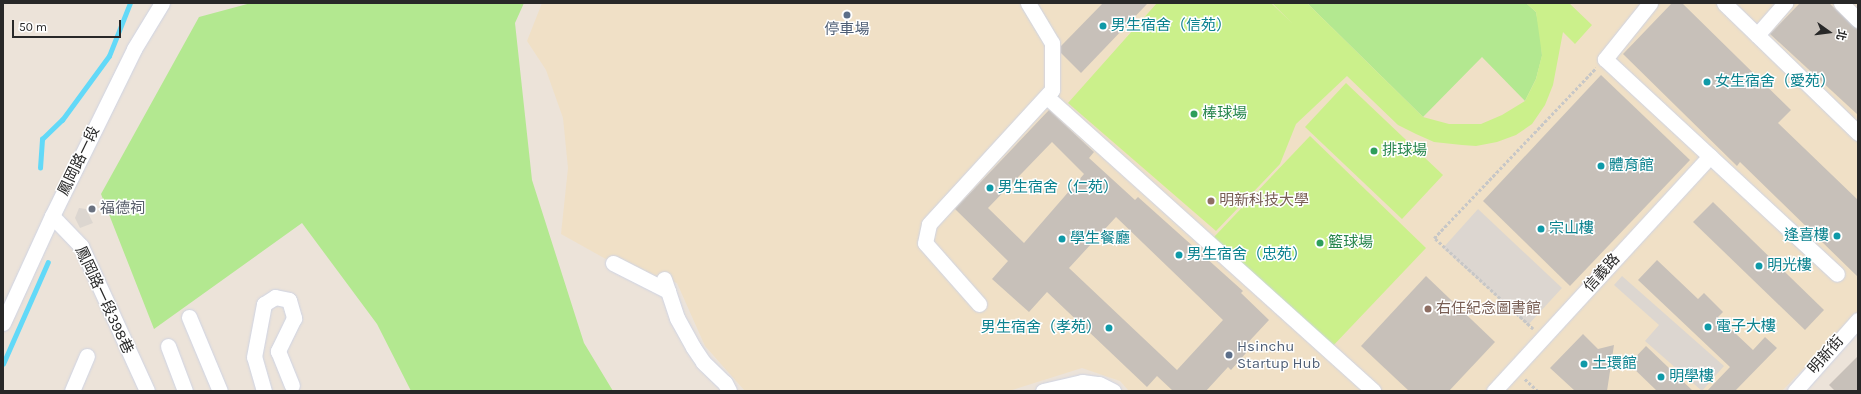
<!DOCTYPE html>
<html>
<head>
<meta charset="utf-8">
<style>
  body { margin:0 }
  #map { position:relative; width:1861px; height:394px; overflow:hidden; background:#ece3d9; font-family:Karla,"Noto Sans TC",sans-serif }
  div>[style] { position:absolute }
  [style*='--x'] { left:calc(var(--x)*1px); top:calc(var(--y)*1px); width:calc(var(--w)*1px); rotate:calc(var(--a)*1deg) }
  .education>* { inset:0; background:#f0e0c6 }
  .green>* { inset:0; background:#b3e890 }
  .pitch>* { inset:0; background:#cbf08b }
  .plaza>* { inset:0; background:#dcd6d0 }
  .stream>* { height:4.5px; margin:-2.25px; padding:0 2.25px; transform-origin:2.25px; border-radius:2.25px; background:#62d9f8 }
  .building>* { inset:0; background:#c7c0b9 }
  .path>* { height:2.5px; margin-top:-1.25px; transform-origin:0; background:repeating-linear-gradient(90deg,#c7c7c7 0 3px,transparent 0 5px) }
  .roads { filter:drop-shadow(0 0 1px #ced3e3) drop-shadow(0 0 1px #ced3e3) }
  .minor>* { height:15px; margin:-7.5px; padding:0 7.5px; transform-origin:7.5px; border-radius:7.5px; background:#fff }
  .dots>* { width:11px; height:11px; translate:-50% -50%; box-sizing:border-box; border:2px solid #fff; border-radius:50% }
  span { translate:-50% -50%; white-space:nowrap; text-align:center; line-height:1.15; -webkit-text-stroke:3px #fff; paint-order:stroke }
  .culture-label { font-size:15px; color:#0d838f }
  .left { translate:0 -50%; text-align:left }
  .right { translate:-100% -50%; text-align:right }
  .service-label { font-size:15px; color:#4e5e75 }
  .leisure-label { font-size:15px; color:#27864d }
  .street-label { font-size:15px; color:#282828 }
  .education-label { font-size:15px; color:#785e54 }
  .worship-label { font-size:15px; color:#5b616d }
  .frame { position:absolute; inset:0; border:4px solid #282828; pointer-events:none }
  .north { position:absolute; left:1809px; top:12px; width:40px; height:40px; -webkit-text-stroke:3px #fff; paint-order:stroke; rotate:104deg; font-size:11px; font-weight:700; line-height:16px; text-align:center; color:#282828 }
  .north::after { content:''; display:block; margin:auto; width:14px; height:18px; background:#282828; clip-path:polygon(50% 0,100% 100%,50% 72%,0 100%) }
  .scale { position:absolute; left:12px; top:20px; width:109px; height:18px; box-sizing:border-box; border:2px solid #282828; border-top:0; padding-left:5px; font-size:12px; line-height:14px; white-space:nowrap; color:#282828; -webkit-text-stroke:3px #fff; paint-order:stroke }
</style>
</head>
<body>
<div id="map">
  <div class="education">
    <div style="clip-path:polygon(542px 3px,1858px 3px,1858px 312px,1782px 391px,1129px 391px,1120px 381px,1082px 368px,1009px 391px,745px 391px,705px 346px,677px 283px,613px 263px,561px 234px,568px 168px,563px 118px,546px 70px,527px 41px)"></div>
  </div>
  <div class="green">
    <div style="clip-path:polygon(251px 3px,524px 3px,515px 23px,532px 180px,584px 343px,613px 391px,411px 391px,377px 324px,302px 223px,154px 329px,101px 194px,199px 17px)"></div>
    <div style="clip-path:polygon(1307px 3px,1526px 3px,1536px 12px,1541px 37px,1542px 56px,1536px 79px,1525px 101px,1482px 57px,1423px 117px)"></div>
  </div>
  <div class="pitch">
    <div style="clip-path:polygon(1157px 3px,1271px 3px,1292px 23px,1272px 3px,1307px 3px,1423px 117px,1449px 124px,1481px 124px,1502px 115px,1525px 101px,1536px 79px,1542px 55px,1536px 12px,1526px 3px,1569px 3px,1592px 25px,1575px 44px,1563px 32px,1553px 85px,1545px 105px,1532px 124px,1516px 135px,1497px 142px,1476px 146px,1462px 145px,1434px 142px,1416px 134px,1398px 125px,1347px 76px,1296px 124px,1280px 164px,1216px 231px,1068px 103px)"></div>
    <div style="clip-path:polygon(1346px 83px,1443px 175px,1402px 219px,1305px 127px)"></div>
    <div style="clip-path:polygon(1310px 136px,1426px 248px,1330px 349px,1214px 237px)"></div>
  </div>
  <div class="plaza">
    <div style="clip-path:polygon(79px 208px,86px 209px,93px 223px,80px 228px,75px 218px)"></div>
    <div style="clip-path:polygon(1478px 209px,1562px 288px,1528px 325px,1443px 248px)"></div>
    <div style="clip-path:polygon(1622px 276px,1724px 366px,1702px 391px,1645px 341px,1659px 325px,1614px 285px)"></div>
  </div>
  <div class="stream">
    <div style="--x:40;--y:168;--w:29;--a:-86"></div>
    <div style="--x:42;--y:139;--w:28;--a:-44"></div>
    <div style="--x:62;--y:120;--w:79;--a:-53.7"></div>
    <div style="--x:109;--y:56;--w:57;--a:-68.4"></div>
    <div style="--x:3;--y:364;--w:111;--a:-66.2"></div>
  </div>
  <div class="building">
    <div style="clip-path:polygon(1103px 3px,1148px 3px,1081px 73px,1061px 53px,1061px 46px)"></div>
    <div style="clip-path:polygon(1672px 3px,1682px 3px,1791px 110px,1778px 123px,1858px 200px,1858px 277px,1740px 162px,1737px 166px,1623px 54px)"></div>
    <div style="clip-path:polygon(1800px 3px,1829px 3px,1858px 30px,1858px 115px,1770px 34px)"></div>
    <div style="clip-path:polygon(1601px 75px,1690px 160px,1570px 286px,1483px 201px)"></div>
    <div style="clip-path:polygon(evenodd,1049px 110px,1094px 152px,1089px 158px,1135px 200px,1138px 197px,1243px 291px,1241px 293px,1269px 320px,1242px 349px,1246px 353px,1231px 370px,1228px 367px,1206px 391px,1173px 391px,1157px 376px,1147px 387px,1047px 292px,1029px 312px,992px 279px,1008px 261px,955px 209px,1049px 110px,1052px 142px,1084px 174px,1024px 243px,988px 208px,1052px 142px,1049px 110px,1116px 217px,1223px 320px,1177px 370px,1069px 268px,1116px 217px)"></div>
    <div style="clip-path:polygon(1713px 202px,1824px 310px,1805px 330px,1693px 222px)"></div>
    <div style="clip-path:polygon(1657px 260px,1698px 299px,1704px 293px,1723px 312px,1718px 317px,1753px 350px,1765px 337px,1777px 348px,1735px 391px,1707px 391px,1730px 367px,1638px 280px)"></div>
    <div style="clip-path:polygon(1426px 276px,1495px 342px,1449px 391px,1409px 391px,1361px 346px)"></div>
    <div style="clip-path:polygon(1583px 334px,1598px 349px,1614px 345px,1607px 391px,1575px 391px,1550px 368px)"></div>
    <div style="clip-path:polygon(1646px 346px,1693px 391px,1657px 391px,1629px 364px)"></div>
    <div style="clip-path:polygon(1858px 356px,1858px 391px,1835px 391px,1829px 385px)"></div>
  </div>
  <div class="path">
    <div style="--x:1533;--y:329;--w:134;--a:-137.4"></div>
    <div style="--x:1434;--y:238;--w:235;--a:-46.4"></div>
    <div style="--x:1525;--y:379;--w:18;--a:43"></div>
  </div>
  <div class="roads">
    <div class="minor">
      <div style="--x:1650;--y:3;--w:72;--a:128.8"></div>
      <div style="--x:1605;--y:59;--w:316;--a:42.8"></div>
      <div style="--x:1724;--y:3;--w:187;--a:44.1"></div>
      <div style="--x:1841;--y:3;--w:24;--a:45"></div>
      <div style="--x:1757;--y:35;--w:43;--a:-48.8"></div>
      <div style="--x:1047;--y:97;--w:439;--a:42"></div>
      <div style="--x:52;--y:216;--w:42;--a:46"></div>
      <div style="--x:81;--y:246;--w:159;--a:65.5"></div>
      <div style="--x:613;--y:263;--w:62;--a:27"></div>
      <div style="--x:664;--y:279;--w:41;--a:71.6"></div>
      <div style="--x:677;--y:318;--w:33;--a:61"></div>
      <div style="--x:693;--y:347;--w:18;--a:56"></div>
      <div style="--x:703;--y:362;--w:30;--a:44"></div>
      <div style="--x:725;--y:383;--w:9;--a:63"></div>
      <div style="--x:979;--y:304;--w:81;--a:-131.5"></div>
      <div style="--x:925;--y:243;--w:19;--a:-78"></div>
      <div style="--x:929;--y:224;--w:182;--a:-47.5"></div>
      <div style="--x:1052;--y:90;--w:47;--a:-90"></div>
      <div style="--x:1052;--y:43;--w:47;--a:-121"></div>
      <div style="--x:189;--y:317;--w:80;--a:67.3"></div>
      <div style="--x:3;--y:323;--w:118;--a:-65.4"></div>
      <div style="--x:52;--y:216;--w:186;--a:-63.8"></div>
      <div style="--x:134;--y:49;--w:54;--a:-58.7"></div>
      <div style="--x:168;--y:346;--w:48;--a:69.3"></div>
      <div style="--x:72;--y:391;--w:38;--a:-67"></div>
      <div style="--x:264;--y:391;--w:35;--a:-106"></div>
      <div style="--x:254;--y:357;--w:54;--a:-79.3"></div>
      <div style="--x:264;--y:304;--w:13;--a:-32"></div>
      <div style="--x:275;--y:297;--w:14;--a:12"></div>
      <div style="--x:289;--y:300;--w:19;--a:74"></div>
      <div style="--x:294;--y:318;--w:37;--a:116"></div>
      <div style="--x:278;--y:351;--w:37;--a:68"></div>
      <div style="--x:1043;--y:391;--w:40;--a:-13"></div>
      <div style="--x:1082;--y:382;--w:17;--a:7"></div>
      <div style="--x:1099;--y:384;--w:16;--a:27"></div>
      <div style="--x:1494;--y:391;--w:319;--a:-47.4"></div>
      <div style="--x:1795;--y:391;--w:95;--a:-48.4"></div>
    </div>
  </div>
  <div class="dots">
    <div style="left:847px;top:15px;background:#5c6f8a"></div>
    <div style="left:1103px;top:26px;background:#0f9aa8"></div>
    <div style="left:1707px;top:82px;background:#0f9aa8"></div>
    <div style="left:1194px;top:114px;background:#2e9e5b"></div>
    <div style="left:1374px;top:151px;background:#2e9e5b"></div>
    <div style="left:1601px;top:166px;background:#0f9aa8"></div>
    <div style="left:990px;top:188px;background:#0f9aa8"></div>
    <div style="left:1211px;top:201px;background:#8d6e63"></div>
    <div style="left:92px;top:209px;background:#6b7280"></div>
    <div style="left:1541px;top:229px;background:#0f9aa8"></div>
    <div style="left:1837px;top:236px;background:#0f9aa8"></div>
    <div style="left:1062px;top:239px;background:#0f9aa8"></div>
    <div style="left:1320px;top:243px;background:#2e9e5b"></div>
    <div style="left:1179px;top:255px;background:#0f9aa8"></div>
    <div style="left:1759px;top:266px;background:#0f9aa8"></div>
    <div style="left:1428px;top:309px;background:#8d6e63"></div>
    <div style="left:1708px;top:327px;background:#0f9aa8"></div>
    <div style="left:1109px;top:328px;background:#0f9aa8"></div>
    <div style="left:1229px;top:355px;background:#5c6f8a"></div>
    <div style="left:1584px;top:364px;background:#0f9aa8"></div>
    <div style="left:1661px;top:377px;background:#0f9aa8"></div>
  </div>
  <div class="culture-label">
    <span class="left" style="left:1111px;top:26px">男生宿舍（信苑）</span>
    <span class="left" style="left:1715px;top:82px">女生宿舍（愛苑）</span>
    <span class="left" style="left:1609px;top:166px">體育館</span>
    <span class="left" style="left:998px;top:188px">男生宿舍（仁苑）</span>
    <span class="left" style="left:1549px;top:229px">宗山樓</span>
    <span class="right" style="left:1829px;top:236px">逢喜樓</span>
    <span class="left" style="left:1070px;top:239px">學生餐廳</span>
    <span class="left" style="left:1187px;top:255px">男生宿舍（忠苑）</span>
    <span class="left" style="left:1767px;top:266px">明光樓</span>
    <span class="left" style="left:1716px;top:327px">電子大樓</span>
    <span class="right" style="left:1101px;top:328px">男生宿舍（孝苑）</span>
    <span class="left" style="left:1592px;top:364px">土環館</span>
    <span class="left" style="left:1669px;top:377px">明學樓</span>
  </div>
  <div class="service-label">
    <span style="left:847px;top:30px">停車場</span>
    <span class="left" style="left:1237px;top:355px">Hsinchu<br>Startup Hub</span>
  </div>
  <div class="leisure-label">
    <span class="left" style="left:1202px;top:114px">棒球場</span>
    <span class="left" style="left:1382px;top:151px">排球場</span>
    <span class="left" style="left:1328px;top:243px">籃球場</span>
  </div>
  <div class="street-label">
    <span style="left:79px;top:161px;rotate:-64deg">鳳岡路一段</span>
    <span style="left:1602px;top:273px;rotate:-48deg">信義路</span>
    <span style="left:104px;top:300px;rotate:65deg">鳳岡路一段398巷</span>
    <span style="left:1826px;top:355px;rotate:-49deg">明新街</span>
  </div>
  <div class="education-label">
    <span class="left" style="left:1219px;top:201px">明新科技大學</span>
    <span class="left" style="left:1436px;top:309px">右任紀念圖書館</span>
  </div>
  <div class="worship-label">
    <span class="left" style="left:100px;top:209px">福德祠</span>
  </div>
  <div class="frame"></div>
  <div class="north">北</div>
  <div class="scale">50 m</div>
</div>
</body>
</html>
